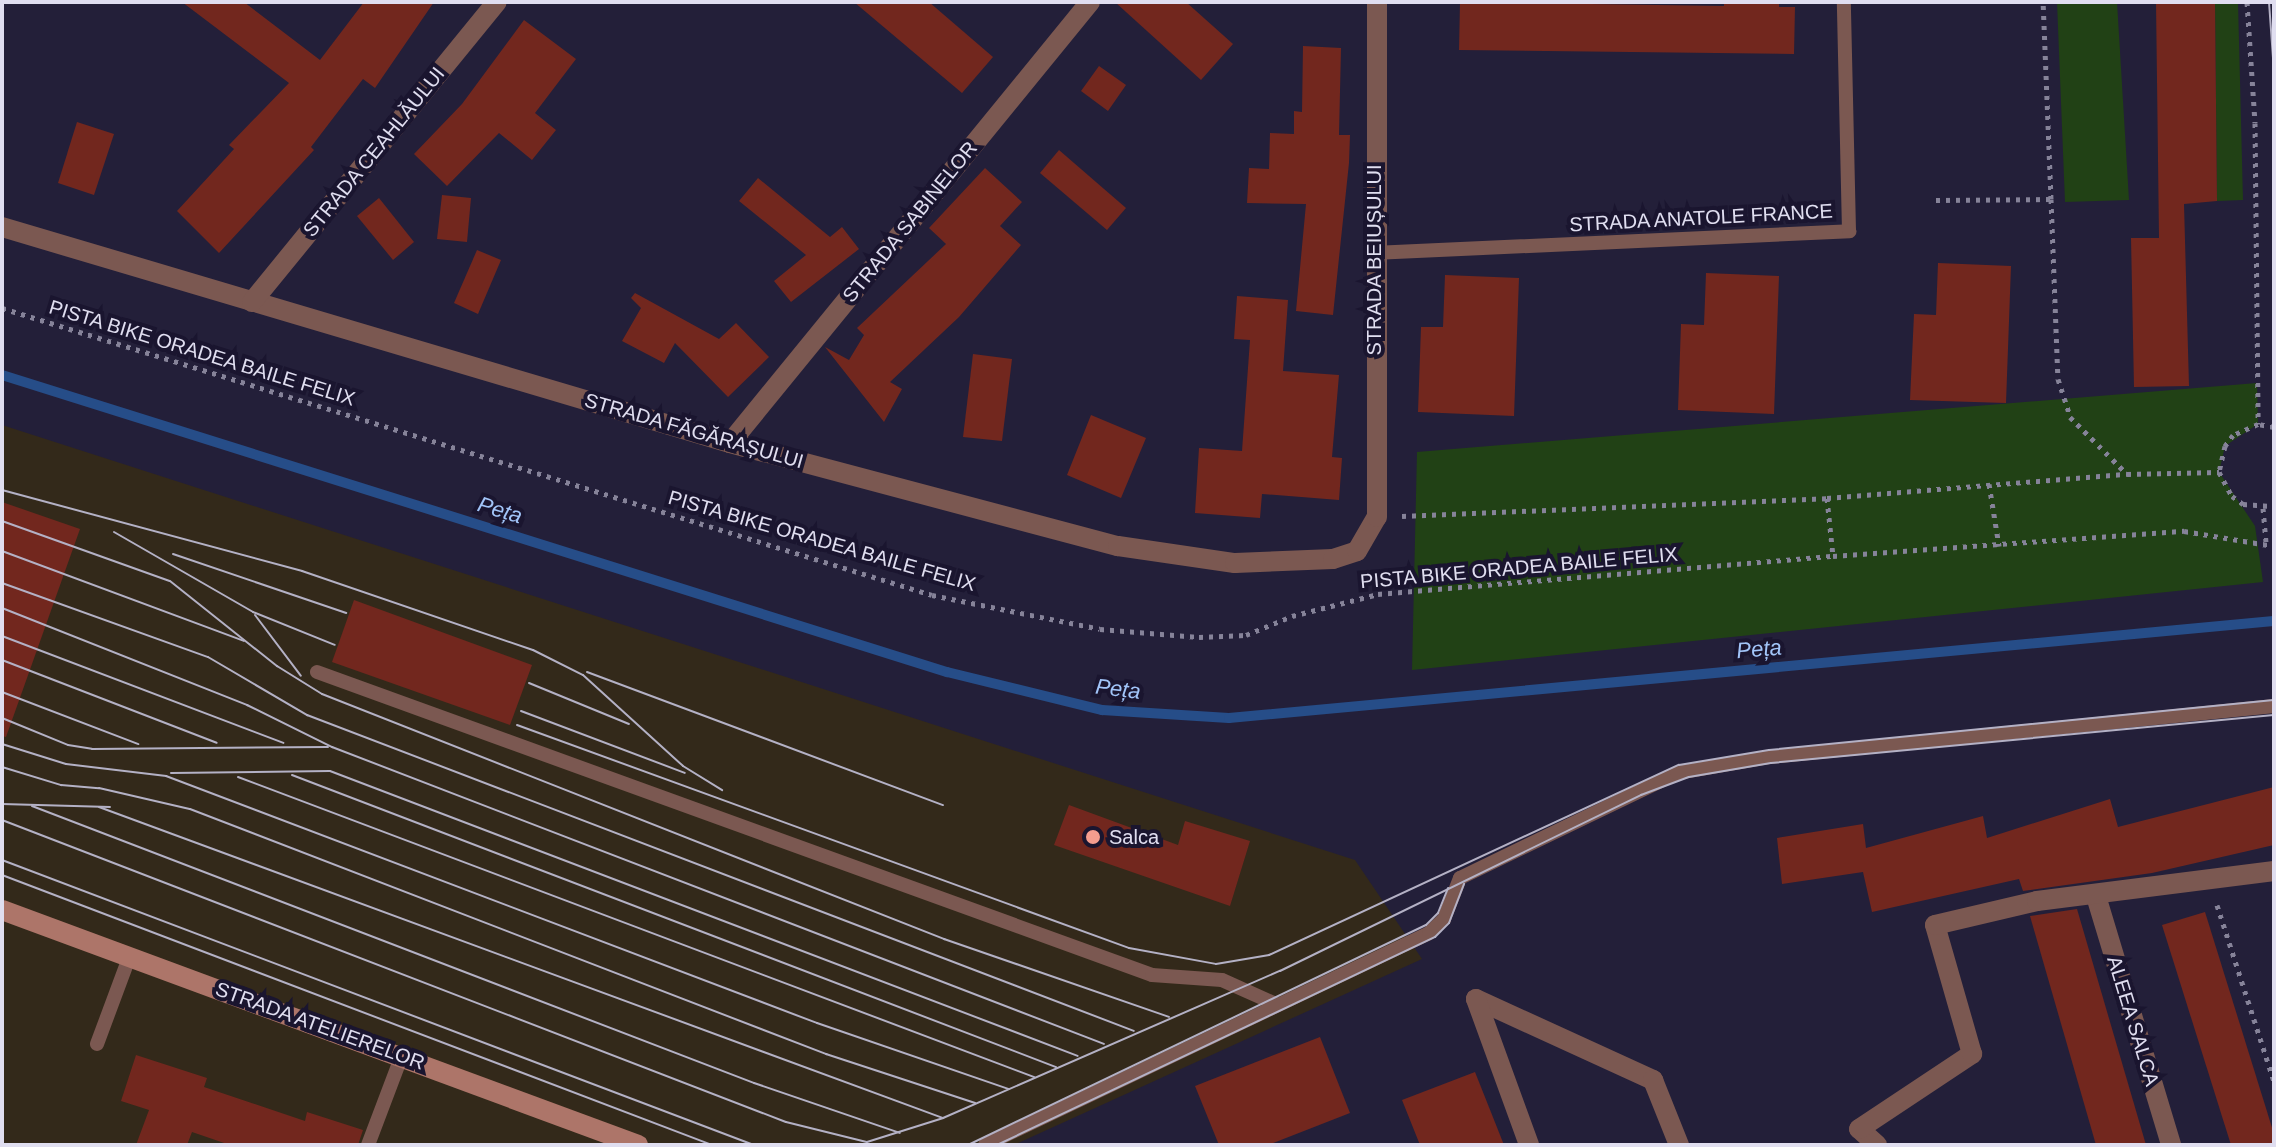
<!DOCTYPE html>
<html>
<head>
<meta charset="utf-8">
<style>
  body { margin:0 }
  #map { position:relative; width:2276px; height:1147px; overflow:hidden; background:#231f39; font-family:Helvetica,sans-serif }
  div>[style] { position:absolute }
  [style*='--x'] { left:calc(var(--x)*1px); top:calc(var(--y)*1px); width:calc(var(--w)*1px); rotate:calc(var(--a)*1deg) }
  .industrial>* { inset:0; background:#33291a }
  .green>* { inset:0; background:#214115 }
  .stream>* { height:10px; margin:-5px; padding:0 5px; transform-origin:5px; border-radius:5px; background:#264d88 }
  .building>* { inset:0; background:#72271e }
  .path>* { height:5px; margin-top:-2.5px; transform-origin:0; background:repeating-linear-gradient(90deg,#868399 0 4px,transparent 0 10px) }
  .lane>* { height:14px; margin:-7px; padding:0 7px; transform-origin:7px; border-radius:7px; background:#7b5851 }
  .street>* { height:20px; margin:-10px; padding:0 10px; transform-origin:10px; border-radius:10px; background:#7b5851 }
  .secondary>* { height:20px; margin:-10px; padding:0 10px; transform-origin:10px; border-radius:10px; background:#ad7569 }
  .tram>* { height:2px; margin:-1px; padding:0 1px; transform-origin:1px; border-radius:1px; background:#b4b1c5 }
  .dots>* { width:22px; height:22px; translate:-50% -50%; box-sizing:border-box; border:4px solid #1a152f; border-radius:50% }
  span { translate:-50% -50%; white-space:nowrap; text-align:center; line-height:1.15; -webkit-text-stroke:8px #1a152f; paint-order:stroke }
  .street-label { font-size:20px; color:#e0def0 }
  .poi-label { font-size:20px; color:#e0def0 }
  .left { translate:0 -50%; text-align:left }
  .water-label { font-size:22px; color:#a2c5f9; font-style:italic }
  .frame { position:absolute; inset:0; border:4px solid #e0def0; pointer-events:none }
</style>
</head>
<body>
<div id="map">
  <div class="industrial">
    <div style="clip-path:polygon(2px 425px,1355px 860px,1422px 959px,1014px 1145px,2px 1145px)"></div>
  </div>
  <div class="green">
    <div style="clip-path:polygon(2057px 2px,2117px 2px,2129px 200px,2065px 202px)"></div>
    <div style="clip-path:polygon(2215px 2px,2238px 2px,2243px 200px,2217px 201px)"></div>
    <div style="clip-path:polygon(2257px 383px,2258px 424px,2225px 446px,2219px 472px,2255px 526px,2263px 582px,1412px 670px,1417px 452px)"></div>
  </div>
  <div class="stream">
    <div style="--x:2;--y:375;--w:991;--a:17.45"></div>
    <div style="--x:947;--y:672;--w:160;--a:13.8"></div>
    <div style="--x:1102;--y:710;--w:127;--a:3.6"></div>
    <div style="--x:1229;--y:718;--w:1049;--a:-5.3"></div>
  </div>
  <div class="building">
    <div style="clip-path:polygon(182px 2px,244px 2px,320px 60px,364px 2px,434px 2px,375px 88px,363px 79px,311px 147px,314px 150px,219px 253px,177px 211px,234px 149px,229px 145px,289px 83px)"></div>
    <div style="clip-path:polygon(854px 2px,929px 2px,993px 57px,962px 93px)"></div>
    <div style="clip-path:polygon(1115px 2px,1186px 2px,1233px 44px,1201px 80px)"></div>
    <div style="clip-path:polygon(1460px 2px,1724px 6px,1724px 2px,1779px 2px,1779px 7px,1795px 7px,1794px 54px,1459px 50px)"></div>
    <div style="clip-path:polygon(2156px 2px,2215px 2px,2217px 201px,2184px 204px,2189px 386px,2134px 387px,2131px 238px,2159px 238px)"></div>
    <div style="clip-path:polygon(524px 20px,576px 59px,535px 113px,556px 130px,532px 160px,499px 133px,447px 186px,414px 154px,462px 104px)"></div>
    <div style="clip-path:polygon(1303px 46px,1341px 48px,1339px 135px,1350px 135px,1349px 163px,1333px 315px,1296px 311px,1306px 204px,1247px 203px,1249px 168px,1269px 169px,1270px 133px,1294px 134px,1294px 111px,1302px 112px)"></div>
    <div style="clip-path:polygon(1099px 66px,1126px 85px,1108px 111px,1081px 91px)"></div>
    <div style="clip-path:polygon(77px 122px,114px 134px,94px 195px,58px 183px)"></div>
    <div style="clip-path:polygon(1059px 150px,1126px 208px,1107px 230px,1040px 173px)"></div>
    <div style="clip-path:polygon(985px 168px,1022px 202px,1000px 226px,1021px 245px,959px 317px,890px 382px,902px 389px,884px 422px,825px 347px,849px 360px,864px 335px,857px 328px,946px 244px,929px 228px)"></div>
    <div style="clip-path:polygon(758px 178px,830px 237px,842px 227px,859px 249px,791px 302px,774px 281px,806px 255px,739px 201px)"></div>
    <div style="clip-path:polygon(442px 195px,471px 198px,467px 242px,437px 239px)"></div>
    <div style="clip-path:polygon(379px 198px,414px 242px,393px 260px,357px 216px)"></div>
    <div style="clip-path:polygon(477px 250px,501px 260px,478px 314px,454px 303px)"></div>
    <div style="clip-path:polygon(1938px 263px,2011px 266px,2006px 403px,1910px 400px,1914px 314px,1936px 315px)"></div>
    <div style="clip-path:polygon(1706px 273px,1779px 276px,1774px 414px,1678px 410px,1681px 324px,1704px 325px)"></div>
    <div style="clip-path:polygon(1445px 275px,1519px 278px,1514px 416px,1418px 412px,1421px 327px,1443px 327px)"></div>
    <div style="clip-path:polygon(635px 293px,719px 339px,736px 323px,769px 357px,728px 397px,675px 343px,664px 363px,622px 341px,641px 308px,631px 298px)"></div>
    <div style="clip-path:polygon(1237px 296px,1288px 300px,1283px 371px,1339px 375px,1332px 457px,1342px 458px,1339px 500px,1262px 494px,1260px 518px,1195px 513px,1199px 448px,1242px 451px,1250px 340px,1234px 339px)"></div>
    <div style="clip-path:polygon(973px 354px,1012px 359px,1002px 441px,963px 437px)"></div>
    <div style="clip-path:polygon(1091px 415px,1146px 438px,1121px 498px,1067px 475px)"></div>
    <div style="clip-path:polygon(2px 502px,80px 529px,6px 737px,2px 736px)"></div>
    <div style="clip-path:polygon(354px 600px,532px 665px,510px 725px,332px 662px)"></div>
    <div style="clip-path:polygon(2274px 787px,2274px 845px,2152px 873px,2023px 891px,2019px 879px,1872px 912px,1863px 872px,1782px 884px,1777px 838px,1863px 824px,1866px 848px,1983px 816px,1987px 838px,2110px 799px,2118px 827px)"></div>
    <div style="clip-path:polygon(1069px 805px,1178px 845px,1185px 821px,1250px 841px,1230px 906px,1054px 845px)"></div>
    <div style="clip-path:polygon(2077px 909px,2146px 1145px,2096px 1145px,2030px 916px)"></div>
    <div style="clip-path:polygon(2205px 912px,2274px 1134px,2274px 1145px,2231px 1145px,2162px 925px)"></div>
    <div style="clip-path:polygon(1320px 1037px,1350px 1113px,1268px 1145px,1219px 1145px,1195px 1086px)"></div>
    <div style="clip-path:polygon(136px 1055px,207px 1078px,204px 1087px,305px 1121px,307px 1112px,363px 1130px,358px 1145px,230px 1145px,192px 1132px,187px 1145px,136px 1145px,149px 1110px,121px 1101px)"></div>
    <div style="clip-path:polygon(1475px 1072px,1504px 1145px,1420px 1145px,1402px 1100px)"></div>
  </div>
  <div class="path">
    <div style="--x:2247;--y:2;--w:121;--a:86.2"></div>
    <div style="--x:2255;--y:123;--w:301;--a:89.4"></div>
    <div style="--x:2051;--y:199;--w:180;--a:87.8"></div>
    <div style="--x:2058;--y:379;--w:40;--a:72"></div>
    <div style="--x:2070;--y:417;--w:79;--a:45"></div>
    <div style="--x:1936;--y:200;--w:115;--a:-0.5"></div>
    <div style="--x:2051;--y:199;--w:197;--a:-92.3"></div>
    <div style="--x:2;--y:308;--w:973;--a:17.15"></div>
    <div style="--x:932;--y:595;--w:171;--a:11.4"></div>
    <div style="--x:1100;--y:629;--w:99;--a:4.6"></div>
    <div style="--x:1199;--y:637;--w:47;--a:-2.4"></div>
    <div style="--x:1246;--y:635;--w:50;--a:-22.4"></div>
    <div style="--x:1292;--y:616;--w:89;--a:-14.3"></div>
    <div style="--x:1378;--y:594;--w:457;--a:-4.8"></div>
    <div style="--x:1833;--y:556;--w:352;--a:-4.1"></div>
    <div style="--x:2184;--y:531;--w:91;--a:9.5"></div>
    <div style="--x:2274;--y:427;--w:16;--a:-169"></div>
    <div style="--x:2258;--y:424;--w:27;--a:156"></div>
    <div style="--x:2233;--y:435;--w:14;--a:126"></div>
    <div style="--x:2225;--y:446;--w:27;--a:103"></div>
    <div style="--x:2219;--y:472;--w:27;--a:62"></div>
    <div style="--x:2232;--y:496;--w:14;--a:36"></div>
    <div style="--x:2243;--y:504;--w:31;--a:4"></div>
    <div style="--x:1989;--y:484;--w:63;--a:80.8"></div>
    <div style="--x:1827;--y:498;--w:58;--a:84.1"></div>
    <div style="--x:2263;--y:508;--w:38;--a:85"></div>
    <div style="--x:1402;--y:516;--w:425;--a:-2.4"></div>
    <div style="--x:1827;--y:498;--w:301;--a:-4.6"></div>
    <div style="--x:2127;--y:474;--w:92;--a:-1.2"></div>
    <div style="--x:2217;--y:905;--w:186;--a:72.1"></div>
  </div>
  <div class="lane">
    <div style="--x:1373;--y:253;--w:477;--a:-2.6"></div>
    <div style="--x:1849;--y:231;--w:229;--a:-91.3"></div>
    <div style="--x:317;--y:672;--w:888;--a:19.94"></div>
    <div style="--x:1152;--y:975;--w:70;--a:4.1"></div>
    <div style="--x:1222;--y:980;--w:61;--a:24.1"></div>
    <div style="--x:97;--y:1044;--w:92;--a:-69.6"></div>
    <div style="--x:368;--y:1145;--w:96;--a:-69.3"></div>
    <div style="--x:985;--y:1145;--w:492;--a:-25.5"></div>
    <div style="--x:1429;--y:933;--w:21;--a:-43"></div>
    <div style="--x:1444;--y:919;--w:44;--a:-68.7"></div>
    <div style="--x:1460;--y:878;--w:241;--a:-25.8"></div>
    <div style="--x:1677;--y:773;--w:93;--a:-9.9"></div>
    <div style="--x:1769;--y:757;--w:508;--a:-5.77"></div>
  </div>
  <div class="street">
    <div style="--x:2;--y:227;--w:759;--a:16.53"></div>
    <div style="--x:730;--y:443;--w:401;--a:14.9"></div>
    <div style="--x:1118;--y:546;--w:118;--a:8.3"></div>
    <div style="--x:1235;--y:563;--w:98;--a:-2.3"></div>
    <div style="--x:1333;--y:559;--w:25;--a:-18"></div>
    <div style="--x:1357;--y:551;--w:39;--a:-60"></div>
    <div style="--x:1377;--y:517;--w:515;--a:-90"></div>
    <div style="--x:252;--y:302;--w:387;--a:-50.8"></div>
    <div style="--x:730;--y:443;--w:569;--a:-50.77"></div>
    <div style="--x:2096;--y:896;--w:260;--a:73.2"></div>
    <div style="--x:1476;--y:999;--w:195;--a:24.6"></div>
    <div style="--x:1653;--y:1080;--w:70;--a:68.2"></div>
    <div style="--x:1476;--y:999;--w:155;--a:70"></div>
    <div style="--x:1877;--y:1145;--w:24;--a:-138"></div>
    <div style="--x:1859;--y:1129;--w:136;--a:-33.6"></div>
    <div style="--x:1972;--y:1054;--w:134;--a:-106"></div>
    <div style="--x:1935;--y:925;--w:105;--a:-13.2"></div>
    <div style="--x:2037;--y:901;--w:239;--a:-7.2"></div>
  </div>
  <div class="secondary">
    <div style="--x:2;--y:910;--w:678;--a:20.28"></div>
  </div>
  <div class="tram">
    <div style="--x:2269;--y:2;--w:70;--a:85.9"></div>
    <div style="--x:2;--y:490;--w:311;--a:15.1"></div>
    <div style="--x:302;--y:571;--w:244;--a:18.9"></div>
    <div style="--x:533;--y:650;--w:56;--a:26.6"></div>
    <div style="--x:583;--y:675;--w:135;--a:42.3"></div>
    <div style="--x:683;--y:766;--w:46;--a:31.6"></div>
    <div style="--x:2;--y:521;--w:178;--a:19.7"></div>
    <div style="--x:170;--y:581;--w:137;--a:38.5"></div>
    <div style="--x:277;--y:666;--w:53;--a:31.9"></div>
    <div style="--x:322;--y:694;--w:669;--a:21.5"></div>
    <div style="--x:944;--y:939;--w:238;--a:19.1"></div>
    <div style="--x:114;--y:532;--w:160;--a:29.9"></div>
    <div style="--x:253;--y:612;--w:88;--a:21.9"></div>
    <div style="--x:2;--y:551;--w:258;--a:20.4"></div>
    <div style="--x:173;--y:554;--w:183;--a:18.8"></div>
    <div style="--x:2;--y:583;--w:219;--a:19.8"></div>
    <div style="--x:208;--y:657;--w:115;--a:30.4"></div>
    <div style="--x:307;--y:715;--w:885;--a:20.91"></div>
    <div style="--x:2;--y:608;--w:264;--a:21.6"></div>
    <div style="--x:247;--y:705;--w:95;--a:26.3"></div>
    <div style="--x:332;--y:747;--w:827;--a:21.04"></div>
    <div style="--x:255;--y:615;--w:76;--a:53"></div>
    <div style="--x:2;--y:636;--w:301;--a:20.8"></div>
    <div style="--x:2;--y:660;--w:230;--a:21.1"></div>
    <div style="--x:587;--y:672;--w:380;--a:20.5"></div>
    <div style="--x:529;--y:683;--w:108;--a:22.3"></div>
    <div style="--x:2;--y:692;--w:146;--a:20.9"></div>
    <div style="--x:521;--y:711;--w:175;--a:20.7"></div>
    <div style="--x:2;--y:718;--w:71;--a:22.2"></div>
    <div style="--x:68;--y:745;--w:24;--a:9"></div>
    <div style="--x:92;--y:749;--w:236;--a:-0.5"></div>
    <div style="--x:517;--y:725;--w:651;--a:20.02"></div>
    <div style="--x:1129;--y:948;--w:88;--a:10.4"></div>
    <div style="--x:1216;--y:964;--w:54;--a:-9.6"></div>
    <div style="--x:1269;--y:955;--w:452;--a:-24.9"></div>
    <div style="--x:1679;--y:765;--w:91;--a:-9.5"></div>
    <div style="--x:1769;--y:750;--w:507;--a:-5.65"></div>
    <div style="--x:2;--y:744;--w:67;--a:17.4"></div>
    <div style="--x:66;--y:764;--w:101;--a:6.8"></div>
    <div style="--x:166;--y:776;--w:696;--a:20.78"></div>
    <div style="--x:817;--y:1023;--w:203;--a:19"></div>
    <div style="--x:2;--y:767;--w:62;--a:17"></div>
    <div style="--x:61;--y:785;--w:38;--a:5"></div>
    <div style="--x:99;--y:788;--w:93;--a:13"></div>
    <div style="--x:190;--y:809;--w:682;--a:21.07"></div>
    <div style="--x:826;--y:1054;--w:157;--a:18.2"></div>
    <div style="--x:171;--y:773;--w:159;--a:-0.7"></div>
    <div style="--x:330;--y:771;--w:800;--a:20.86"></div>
    <div style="--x:292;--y:775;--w:818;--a:20.92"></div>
    <div style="--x:238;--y:777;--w:851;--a:20.65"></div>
    <div style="--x:2;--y:804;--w:108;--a:1.6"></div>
    <div style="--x:32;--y:806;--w:773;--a:20.99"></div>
    <div style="--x:754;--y:1083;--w:154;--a:18.9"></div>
    <div style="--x:99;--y:807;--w:899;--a:20.23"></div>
    <div style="--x:2;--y:820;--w:840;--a:21.07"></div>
    <div style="--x:786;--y:1122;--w:83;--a:13.9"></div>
    <div style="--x:867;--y:1142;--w:80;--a:-17.5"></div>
    <div style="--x:943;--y:1118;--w:368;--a:-23.6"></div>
    <div style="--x:1280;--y:971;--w:402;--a:-26"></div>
    <div style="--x:1641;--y:795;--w:51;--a:-20.6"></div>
    <div style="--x:1689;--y:777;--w:83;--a:-9.7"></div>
    <div style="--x:1771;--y:763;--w:505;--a:-5.45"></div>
    <div style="--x:2;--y:860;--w:804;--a:20.76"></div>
    <div style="--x:2;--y:875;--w:760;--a:20.82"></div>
    <div style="--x:968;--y:1145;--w:508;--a:-25.66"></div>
    <div style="--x:1426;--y:925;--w:17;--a:-45"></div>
    <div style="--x:1438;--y:913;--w:27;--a:-68"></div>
    <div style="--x:997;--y:1145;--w:485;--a:-25.4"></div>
    <div style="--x:1435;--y:937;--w:20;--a:-45"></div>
    <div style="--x:1449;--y:923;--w:42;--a:-69"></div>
  </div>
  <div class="dots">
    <div style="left:1093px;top:837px;background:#f59d8e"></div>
  </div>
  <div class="street-label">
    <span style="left:374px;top:152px;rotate:-51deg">STRADA CEAHLĂULUI</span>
    <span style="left:1701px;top:218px;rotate:-3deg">STRADA ANATOLE FRANCE</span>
    <span style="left:910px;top:222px;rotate:-51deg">STRADA SABINELOR</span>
    <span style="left:1374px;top:260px;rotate:-90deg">STRADA BEIUȘULUI</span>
    <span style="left:202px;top:353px;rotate:17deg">PISTA BIKE ORADEA BAILE FELIX</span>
    <span style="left:694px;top:431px;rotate:16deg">STRADA FĂGĂRAȘULUI</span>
    <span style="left:822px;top:541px;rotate:16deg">PISTA BIKE ORADEA BAILE FELIX</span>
    <span style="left:1519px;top:568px;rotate:-5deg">PISTA BIKE ORADEA BAILE FELIX</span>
    <span style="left:2133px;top:1021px;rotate:73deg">ALEEA SALCA</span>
    <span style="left:320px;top:1026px;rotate:20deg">STRADA ATELIERELOR</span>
  </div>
  <div class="poi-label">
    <span class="left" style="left:1109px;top:837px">Salca</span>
  </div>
  <div class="water-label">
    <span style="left:500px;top:510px;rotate:17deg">Peța</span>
    <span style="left:1759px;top:649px;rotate:-5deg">Peța</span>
    <span style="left:1118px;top:689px;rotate:7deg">Peța</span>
  </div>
  <div class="frame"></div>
</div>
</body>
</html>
